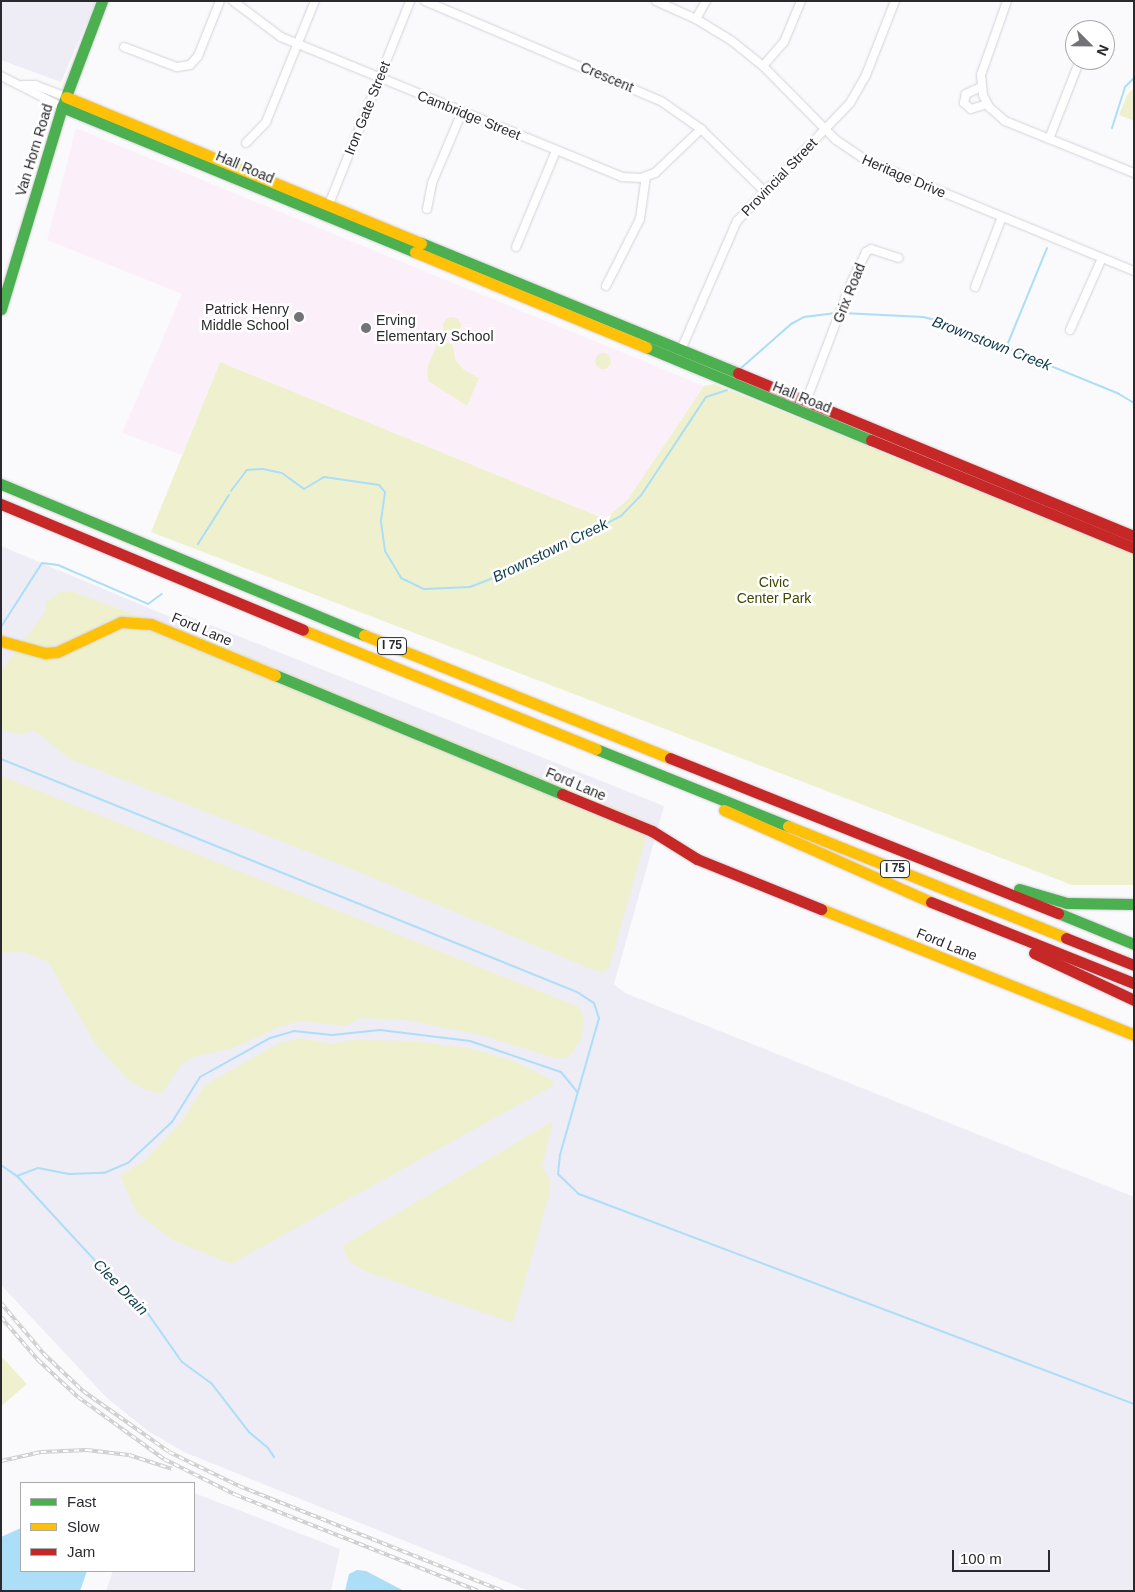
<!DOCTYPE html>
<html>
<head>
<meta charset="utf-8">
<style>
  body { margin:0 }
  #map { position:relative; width:1135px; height:1592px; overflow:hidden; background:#faf9fc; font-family:Arial,sans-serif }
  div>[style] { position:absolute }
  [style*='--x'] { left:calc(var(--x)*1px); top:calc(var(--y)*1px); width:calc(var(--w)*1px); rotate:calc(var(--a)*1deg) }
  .built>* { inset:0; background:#eeecf5 }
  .education>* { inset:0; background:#fbf0fa }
  .green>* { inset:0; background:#eff1ce }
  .round { border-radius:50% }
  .water>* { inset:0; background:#acdef8 }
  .stream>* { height:2px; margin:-1px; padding:0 1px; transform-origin:1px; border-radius:1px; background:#acdef8 }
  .roads { filter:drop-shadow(0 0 1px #d4d2d7) drop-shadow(0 0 1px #d4d2d7) }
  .street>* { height:8px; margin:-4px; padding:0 4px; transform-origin:4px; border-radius:4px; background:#fefeff }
  .fast>* { height:11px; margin:-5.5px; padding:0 5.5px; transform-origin:5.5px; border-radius:5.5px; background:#4caf50 }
  .slow>* { height:11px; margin:-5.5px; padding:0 5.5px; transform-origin:5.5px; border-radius:5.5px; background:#ffc107 }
  .jam>* { height:11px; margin:-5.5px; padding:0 5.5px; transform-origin:5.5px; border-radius:5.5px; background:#c62828 }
  .rail>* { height:4px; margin-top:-2px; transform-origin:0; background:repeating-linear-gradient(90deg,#fff 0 5.5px,#cecece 0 11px); box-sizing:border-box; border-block:1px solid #cecece }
  .dots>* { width:14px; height:14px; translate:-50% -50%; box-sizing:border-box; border:2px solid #fff; border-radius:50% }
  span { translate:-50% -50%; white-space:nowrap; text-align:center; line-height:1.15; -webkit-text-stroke:5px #fff; paint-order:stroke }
  .shield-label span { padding:1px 4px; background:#fff; border:1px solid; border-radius:4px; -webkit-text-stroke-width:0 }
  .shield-label { font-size:12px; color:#2a292e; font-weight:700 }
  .street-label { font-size:14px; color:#2a292e }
  .poi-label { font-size:14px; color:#2a292e }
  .right { translate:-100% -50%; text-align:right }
  .left { translate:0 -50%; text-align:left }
  .park-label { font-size:14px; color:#434601 }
  .water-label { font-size:15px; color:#0f3a4c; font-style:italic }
  .frame { position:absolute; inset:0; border:2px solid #2a292e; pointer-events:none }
  .legend { position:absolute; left:20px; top:1482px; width:175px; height:90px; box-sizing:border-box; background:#fff; border:1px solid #aaa9ab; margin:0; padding:6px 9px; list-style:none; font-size:15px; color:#2a292e }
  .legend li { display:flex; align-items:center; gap:10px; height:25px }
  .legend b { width:25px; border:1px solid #aaa9ab }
  .north { position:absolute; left:1065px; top:20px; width:50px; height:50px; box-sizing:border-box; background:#fff; border:1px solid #aaa9ab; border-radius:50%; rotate:113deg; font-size:14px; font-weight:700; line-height:20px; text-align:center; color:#2a292e }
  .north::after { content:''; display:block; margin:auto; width:18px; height:22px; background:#737276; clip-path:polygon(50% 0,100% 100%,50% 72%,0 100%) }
  .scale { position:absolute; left:952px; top:1550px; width:98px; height:22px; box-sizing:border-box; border:2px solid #2a292e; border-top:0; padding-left:6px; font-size:15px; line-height:18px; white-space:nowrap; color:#2a292e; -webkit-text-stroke:4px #fff; paint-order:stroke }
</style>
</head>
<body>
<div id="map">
  <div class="built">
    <div style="clip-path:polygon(1px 1px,96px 1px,61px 82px,1px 60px)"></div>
    <div style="clip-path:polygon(1px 546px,175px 619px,178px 612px,664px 806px,614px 984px,625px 993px,1134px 1197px,1134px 1591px,529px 1591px,184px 1452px,148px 1431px,107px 1398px,1px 1285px)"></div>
    <div style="clip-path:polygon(194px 1493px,340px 1549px,331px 1591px,106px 1591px,113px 1571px,194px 1571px)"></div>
  </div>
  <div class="education">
    <div style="clip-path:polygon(76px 128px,704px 386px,628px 499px,605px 519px,220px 362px,182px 455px,122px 433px,182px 294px,47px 240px)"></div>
  </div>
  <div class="green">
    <div style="clip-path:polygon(1134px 88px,1134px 121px,1119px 115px,1127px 95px)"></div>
    <div class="round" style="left:443px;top:317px;width:18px;height:18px"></div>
    <div style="clip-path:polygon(439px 339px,453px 345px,455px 359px,464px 370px,479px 378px,467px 406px,428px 381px,427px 368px)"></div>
    <div class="round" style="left:595px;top:353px;width:16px;height:16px"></div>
    <div style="clip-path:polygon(220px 362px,605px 519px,628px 499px,704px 386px,714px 384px,1134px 554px,1134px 885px,1072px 885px,151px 532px)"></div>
    <div style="clip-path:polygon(70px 591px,228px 648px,638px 817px,645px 824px,647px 834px,609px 968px,603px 972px,591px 969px,352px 869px,70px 759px,35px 731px,18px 734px,1px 730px,1px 671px,45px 612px,46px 602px,60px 592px)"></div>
    <div style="clip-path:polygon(1px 776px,579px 1007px,584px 1018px,581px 1039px,569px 1056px,557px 1059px,485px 1036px,407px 1020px,361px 1018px,346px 1026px,300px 1021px,279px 1027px,233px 1048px,190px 1058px,180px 1066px,162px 1094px,146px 1090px,130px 1081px,96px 1045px,48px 962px,24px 952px,1px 953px)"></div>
    <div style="clip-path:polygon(300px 1038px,333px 1044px,351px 1040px,413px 1041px,468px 1048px,514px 1061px,552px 1080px,554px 1085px,231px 1264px,173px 1240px,137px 1213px,120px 1176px,144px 1161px,178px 1126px,205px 1085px,279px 1043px)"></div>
    <div style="clip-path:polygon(553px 1121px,542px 1167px,550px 1179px,550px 1192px,513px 1323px,370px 1273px,350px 1263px,342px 1246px)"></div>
    <div style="clip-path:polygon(1px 1356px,27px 1384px,1px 1406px)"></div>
  </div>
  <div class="water">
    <div style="clip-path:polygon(21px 1528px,21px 1571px,87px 1571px,80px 1591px,1px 1591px,1px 1537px)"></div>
    <div style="clip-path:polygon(357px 1570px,366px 1571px,404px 1591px,345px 1591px,349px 1574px)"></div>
  </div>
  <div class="stream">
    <div style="--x:1112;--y:128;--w:43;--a:-72.4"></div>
    <div style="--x:1125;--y:87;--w:13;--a:-45"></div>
    <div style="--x:843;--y:313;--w:80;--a:2.9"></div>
    <div style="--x:923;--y:317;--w:21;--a:14"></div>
    <div style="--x:943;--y:322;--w:190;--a:22.2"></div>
    <div style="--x:1119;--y:394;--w:17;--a:31"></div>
    <div style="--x:1006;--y:348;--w:108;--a:-67.7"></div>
    <div style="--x:741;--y:368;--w:67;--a:-41.3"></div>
    <div style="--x:791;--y:324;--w:15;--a:-28"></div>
    <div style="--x:804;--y:317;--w:32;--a:-7"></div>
    <div style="--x:231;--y:491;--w:26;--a:-53"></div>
    <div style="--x:247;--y:470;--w:16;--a:-4"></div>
    <div style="--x:263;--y:469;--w:19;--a:12"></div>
    <div style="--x:282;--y:473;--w:27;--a:36"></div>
    <div style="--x:304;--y:489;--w:23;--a:-31"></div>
    <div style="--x:324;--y:477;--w:56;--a:8.3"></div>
    <div style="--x:379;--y:485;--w:9;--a:49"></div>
    <div style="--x:385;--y:492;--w:30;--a:98"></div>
    <div style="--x:381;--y:522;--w:29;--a:82"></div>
    <div style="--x:385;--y:551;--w:31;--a:59"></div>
    <div style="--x:401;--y:578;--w:25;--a:26"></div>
    <div style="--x:424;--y:589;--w:46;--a:-2.5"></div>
    <div style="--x:470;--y:587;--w:60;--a:-21.4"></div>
    <div style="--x:526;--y:565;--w:107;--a:-27.3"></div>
    <div style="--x:621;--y:516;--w:30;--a:-46"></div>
    <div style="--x:642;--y:494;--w:116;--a:-56.6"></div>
    <div style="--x:706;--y:397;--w:22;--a:-18"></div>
    <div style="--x:198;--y:544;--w:58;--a:-57.7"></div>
    <div style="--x:1;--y:627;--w:76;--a:-57.4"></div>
    <div style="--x:42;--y:563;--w:16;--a:7"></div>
    <div style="--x:58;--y:565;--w:98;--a:23.4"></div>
    <div style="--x:148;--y:604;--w:17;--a:-36"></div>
    <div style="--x:1;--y:759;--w:621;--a:22.02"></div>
    <div style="--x:577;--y:992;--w:20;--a:33"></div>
    <div style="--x:594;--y:1003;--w:16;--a:72"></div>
    <div style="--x:599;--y:1018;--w:142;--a:105.9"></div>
    <div style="--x:560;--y:1155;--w:19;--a:96"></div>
    <div style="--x:558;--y:1174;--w:29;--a:44"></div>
    <div style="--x:579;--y:1194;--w:593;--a:20.73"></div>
    <div style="--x:1;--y:1165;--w:19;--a:35"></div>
    <div style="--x:17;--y:1176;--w:142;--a:47.3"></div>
    <div style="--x:113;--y:1280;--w:42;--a:42.1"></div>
    <div style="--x:144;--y:1308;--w:66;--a:54.9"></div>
    <div style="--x:182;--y:1362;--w:37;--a:36"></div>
    <div style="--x:212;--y:1384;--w:61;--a:52.4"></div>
    <div style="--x:249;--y:1432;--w:25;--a:40"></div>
    <div style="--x:268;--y:1448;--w:11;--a:56"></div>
    <div style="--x:17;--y:1176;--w:22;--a:-21"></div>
    <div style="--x:38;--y:1168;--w:33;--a:11"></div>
    <div style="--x:70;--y:1174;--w:34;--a:-2"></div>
    <div style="--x:104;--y:1173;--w:26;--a:-23"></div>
    <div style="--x:128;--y:1163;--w:60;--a:-43"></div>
    <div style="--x:172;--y:1122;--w:53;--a:-58.1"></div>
    <div style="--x:200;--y:1077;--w:80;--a:-29.1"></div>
    <div style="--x:270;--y:1038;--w:25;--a:-16"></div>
    <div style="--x:294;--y:1031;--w:38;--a:6"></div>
    <div style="--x:332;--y:1035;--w:48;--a:-5.9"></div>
    <div style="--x:380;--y:1030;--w:91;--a:7"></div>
    <div style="--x:470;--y:1041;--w:96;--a:18.8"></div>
    <div style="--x:561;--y:1072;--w:26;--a:51"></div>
  </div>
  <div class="roads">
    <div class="street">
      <div style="--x:233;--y:1;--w:60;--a:36.9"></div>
      <div style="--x:281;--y:37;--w:369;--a:22.3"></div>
      <div style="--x:622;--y:177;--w:19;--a:3"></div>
      <div style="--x:641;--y:178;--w:15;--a:-20"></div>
      <div style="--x:655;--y:173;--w:64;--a:-43.7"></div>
      <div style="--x:425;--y:1;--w:256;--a:23"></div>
      <div style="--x:661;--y:101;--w:49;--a:35"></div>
      <div style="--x:701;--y:129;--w:88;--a:44.5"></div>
      <div style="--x:656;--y:1;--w:44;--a:24.2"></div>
      <div style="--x:696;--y:19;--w:42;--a:31.4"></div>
      <div style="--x:732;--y:41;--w:40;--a:39"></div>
      <div style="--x:763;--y:66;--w:104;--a:45.4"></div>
      <div style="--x:836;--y:140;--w:37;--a:34"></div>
      <div style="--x:867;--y:161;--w:289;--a:22.4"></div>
      <div style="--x:1007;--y:1;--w:78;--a:109.4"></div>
      <div style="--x:981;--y:75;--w:20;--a:84"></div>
      <div style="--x:983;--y:95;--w:13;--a:63"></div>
      <div style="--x:989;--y:107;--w:21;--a:41"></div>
      <div style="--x:1005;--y:121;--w:139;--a:22"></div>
      <div style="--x:696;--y:19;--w:21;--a:-61"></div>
      <div style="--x:1098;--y:30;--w:3;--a:-45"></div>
      <div style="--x:124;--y:47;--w:57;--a:20.7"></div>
      <div style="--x:177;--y:67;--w:13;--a:-9"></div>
      <div style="--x:190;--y:65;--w:12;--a:-48"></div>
      <div style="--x:198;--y:56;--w:59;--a:-68.2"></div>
      <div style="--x:763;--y:66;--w:32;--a:-49"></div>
      <div style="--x:784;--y:42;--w:44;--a:-67.5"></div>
      <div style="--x:1;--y:76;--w:68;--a:26.9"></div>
      <div style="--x:23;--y:85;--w:12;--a:0"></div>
      <div style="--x:35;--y:85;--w:33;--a:21"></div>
      <div style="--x:981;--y:87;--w:17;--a:155"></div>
      <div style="--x:966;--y:94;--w:9;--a:103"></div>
      <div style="--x:964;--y:103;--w:9;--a:41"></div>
      <div style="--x:971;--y:109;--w:17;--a:-17"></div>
      <div style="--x:1049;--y:139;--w:85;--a:-68.6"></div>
      <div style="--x:246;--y:143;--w:29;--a:-46"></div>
      <div style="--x:266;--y:122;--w:131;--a:-68"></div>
      <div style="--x:327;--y:209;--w:224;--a:-68.2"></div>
      <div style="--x:427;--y:209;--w:26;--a:-79"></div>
      <div style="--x:432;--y:183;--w:77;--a:-67.1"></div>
      <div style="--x:516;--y:247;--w:104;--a:-67.4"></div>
      <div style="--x:606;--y:286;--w:75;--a:-63.1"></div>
      <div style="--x:640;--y:219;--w:43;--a:-82.1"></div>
      <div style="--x:975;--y:287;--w:75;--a:-68.9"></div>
      <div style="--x:1070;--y:330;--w:79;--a:-66"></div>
      <div style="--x:680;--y:352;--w:143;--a:-66.5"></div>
      <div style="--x:737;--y:221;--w:163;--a:-46.2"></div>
      <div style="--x:850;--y:103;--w:32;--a:-60"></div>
      <div style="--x:866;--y:75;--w:79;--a:-68.6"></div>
      <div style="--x:805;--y:404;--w:129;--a:-69.2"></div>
      <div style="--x:851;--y:283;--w:34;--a:-64"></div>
      <div style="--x:866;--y:252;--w:6;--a:-31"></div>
      <div style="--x:871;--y:249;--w:29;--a:18"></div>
    </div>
    <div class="fast">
      <div style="--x:62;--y:107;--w:382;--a:22.3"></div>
      <div style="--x:421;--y:243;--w:343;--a:22.3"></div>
      <div style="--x:1;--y:309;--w:211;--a:-73.2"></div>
      <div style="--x:62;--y:107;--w:113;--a:-69.3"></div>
      <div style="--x:646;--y:347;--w:243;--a:22.5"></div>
      <div style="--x:1;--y:484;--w:393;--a:22.6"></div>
      <div style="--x:275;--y:675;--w:311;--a:22.5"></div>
      <div style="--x:596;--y:749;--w:207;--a:21.9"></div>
      <div style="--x:1019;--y:889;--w:50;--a:16.3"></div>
      <div style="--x:1067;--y:903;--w:67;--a:0.9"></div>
      <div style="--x:1058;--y:913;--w:82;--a:22.2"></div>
    </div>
    <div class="slow">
      <div style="--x:66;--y:97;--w:384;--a:22.4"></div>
      <div style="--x:415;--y:252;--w:250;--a:22.4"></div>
      <div style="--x:303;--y:630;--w:316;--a:22.1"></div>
      <div style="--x:364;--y:635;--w:330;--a:21.9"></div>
      <div style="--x:1;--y:641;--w:46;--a:15.3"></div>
      <div style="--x:45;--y:653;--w:12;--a:-5"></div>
      <div style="--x:57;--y:652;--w:71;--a:-25.1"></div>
      <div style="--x:121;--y:622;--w:30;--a:4"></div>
      <div style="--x:151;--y:624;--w:134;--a:22.4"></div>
      <div style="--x:724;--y:810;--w:227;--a:24"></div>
      <div style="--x:788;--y:826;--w:300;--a:21.9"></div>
      <div style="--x:821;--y:909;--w:337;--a:21.9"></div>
    </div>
    <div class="jam">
      <div style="--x:738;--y:373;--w:428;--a:22.4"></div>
      <div style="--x:871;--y:440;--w:284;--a:22.3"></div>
      <div style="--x:1;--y:504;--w:327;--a:22.6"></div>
      <div style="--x:670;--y:758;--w:418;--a:21.8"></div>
      <div style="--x:562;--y:794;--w:97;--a:22.3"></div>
      <div style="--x:652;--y:831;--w:53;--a:31.9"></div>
      <div style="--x:697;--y:859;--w:134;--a:22"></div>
      <div style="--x:931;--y:902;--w:219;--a:21.8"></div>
      <div style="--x:1066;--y:938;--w:73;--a:21.7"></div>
      <div style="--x:1034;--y:953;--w:110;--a:25.2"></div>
    </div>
  </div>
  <div class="rail">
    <div style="--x:1;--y:1303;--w:67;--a:49.9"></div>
    <div style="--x:44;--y:1354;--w:54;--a:43.5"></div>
    <div style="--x:83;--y:1391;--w:105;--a:35.3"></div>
    <div style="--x:169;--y:1452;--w:78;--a:25.9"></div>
    <div style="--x:239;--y:1486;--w:284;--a:21.7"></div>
    <div style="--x:1;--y:1317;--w:57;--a:49.3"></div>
    <div style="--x:38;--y:1360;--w:54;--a:42.8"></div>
    <div style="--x:78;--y:1397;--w:106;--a:35.8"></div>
    <div style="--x:164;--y:1459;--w:80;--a:26.6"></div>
    <div style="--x:236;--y:1495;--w:260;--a:21.6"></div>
    <div style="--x:1;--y:1461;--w:41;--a:-12.7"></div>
    <div style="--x:41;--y:1452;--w:46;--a:-2.5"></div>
    <div style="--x:87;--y:1450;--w:42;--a:6.8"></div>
    <div style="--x:129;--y:1455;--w:45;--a:18"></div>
  </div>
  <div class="dots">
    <div style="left:299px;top:317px;background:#737276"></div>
    <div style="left:366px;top:328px;background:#737276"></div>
  </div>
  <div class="shield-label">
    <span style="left:392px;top:646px">I 75</span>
    <span style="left:895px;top:869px">I 75</span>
  </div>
  <div class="street-label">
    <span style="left:607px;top:77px;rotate:23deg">Crescent</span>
    <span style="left:367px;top:108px;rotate:-68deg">Iron Gate Street</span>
    <span style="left:469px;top:115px;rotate:22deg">Cambridge Street</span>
    <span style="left:34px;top:150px;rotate:-73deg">Van Horn Road</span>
    <span style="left:245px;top:167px;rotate:23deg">Hall Road</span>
    <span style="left:904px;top:176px;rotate:23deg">Heritage Drive</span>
    <span style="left:779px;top:177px;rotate:-46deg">Provincial Street</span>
    <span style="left:849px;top:293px;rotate:-68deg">Grix Road</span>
    <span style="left:802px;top:397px;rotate:22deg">Hall Road</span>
    <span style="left:202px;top:629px;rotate:23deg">Ford Lane</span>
    <span style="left:576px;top:784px;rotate:23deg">Ford Lane</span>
    <span style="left:947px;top:944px;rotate:22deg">Ford Lane</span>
  </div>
  <div class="poi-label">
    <span class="right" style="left:289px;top:317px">Patrick Henry<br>Middle School</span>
    <span class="left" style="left:376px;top:328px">Erving<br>Elementary School</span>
  </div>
  <div class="park-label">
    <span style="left:774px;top:590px">Civic<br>Center Park</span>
  </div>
  <div class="water-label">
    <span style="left:992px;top:343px;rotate:21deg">Brownstown Creek</span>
    <span style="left:550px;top:550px;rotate:-26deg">Brownstown Creek</span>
    <span style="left:121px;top:1287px;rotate:46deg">Clee Drain</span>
  </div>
  <div class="frame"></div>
  <ul class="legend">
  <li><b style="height:6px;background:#4caf50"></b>Fast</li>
  <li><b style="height:6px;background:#ffc107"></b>Slow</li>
  <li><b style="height:6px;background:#c62828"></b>Jam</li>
  </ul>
  <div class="north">N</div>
  <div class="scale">100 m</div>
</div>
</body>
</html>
